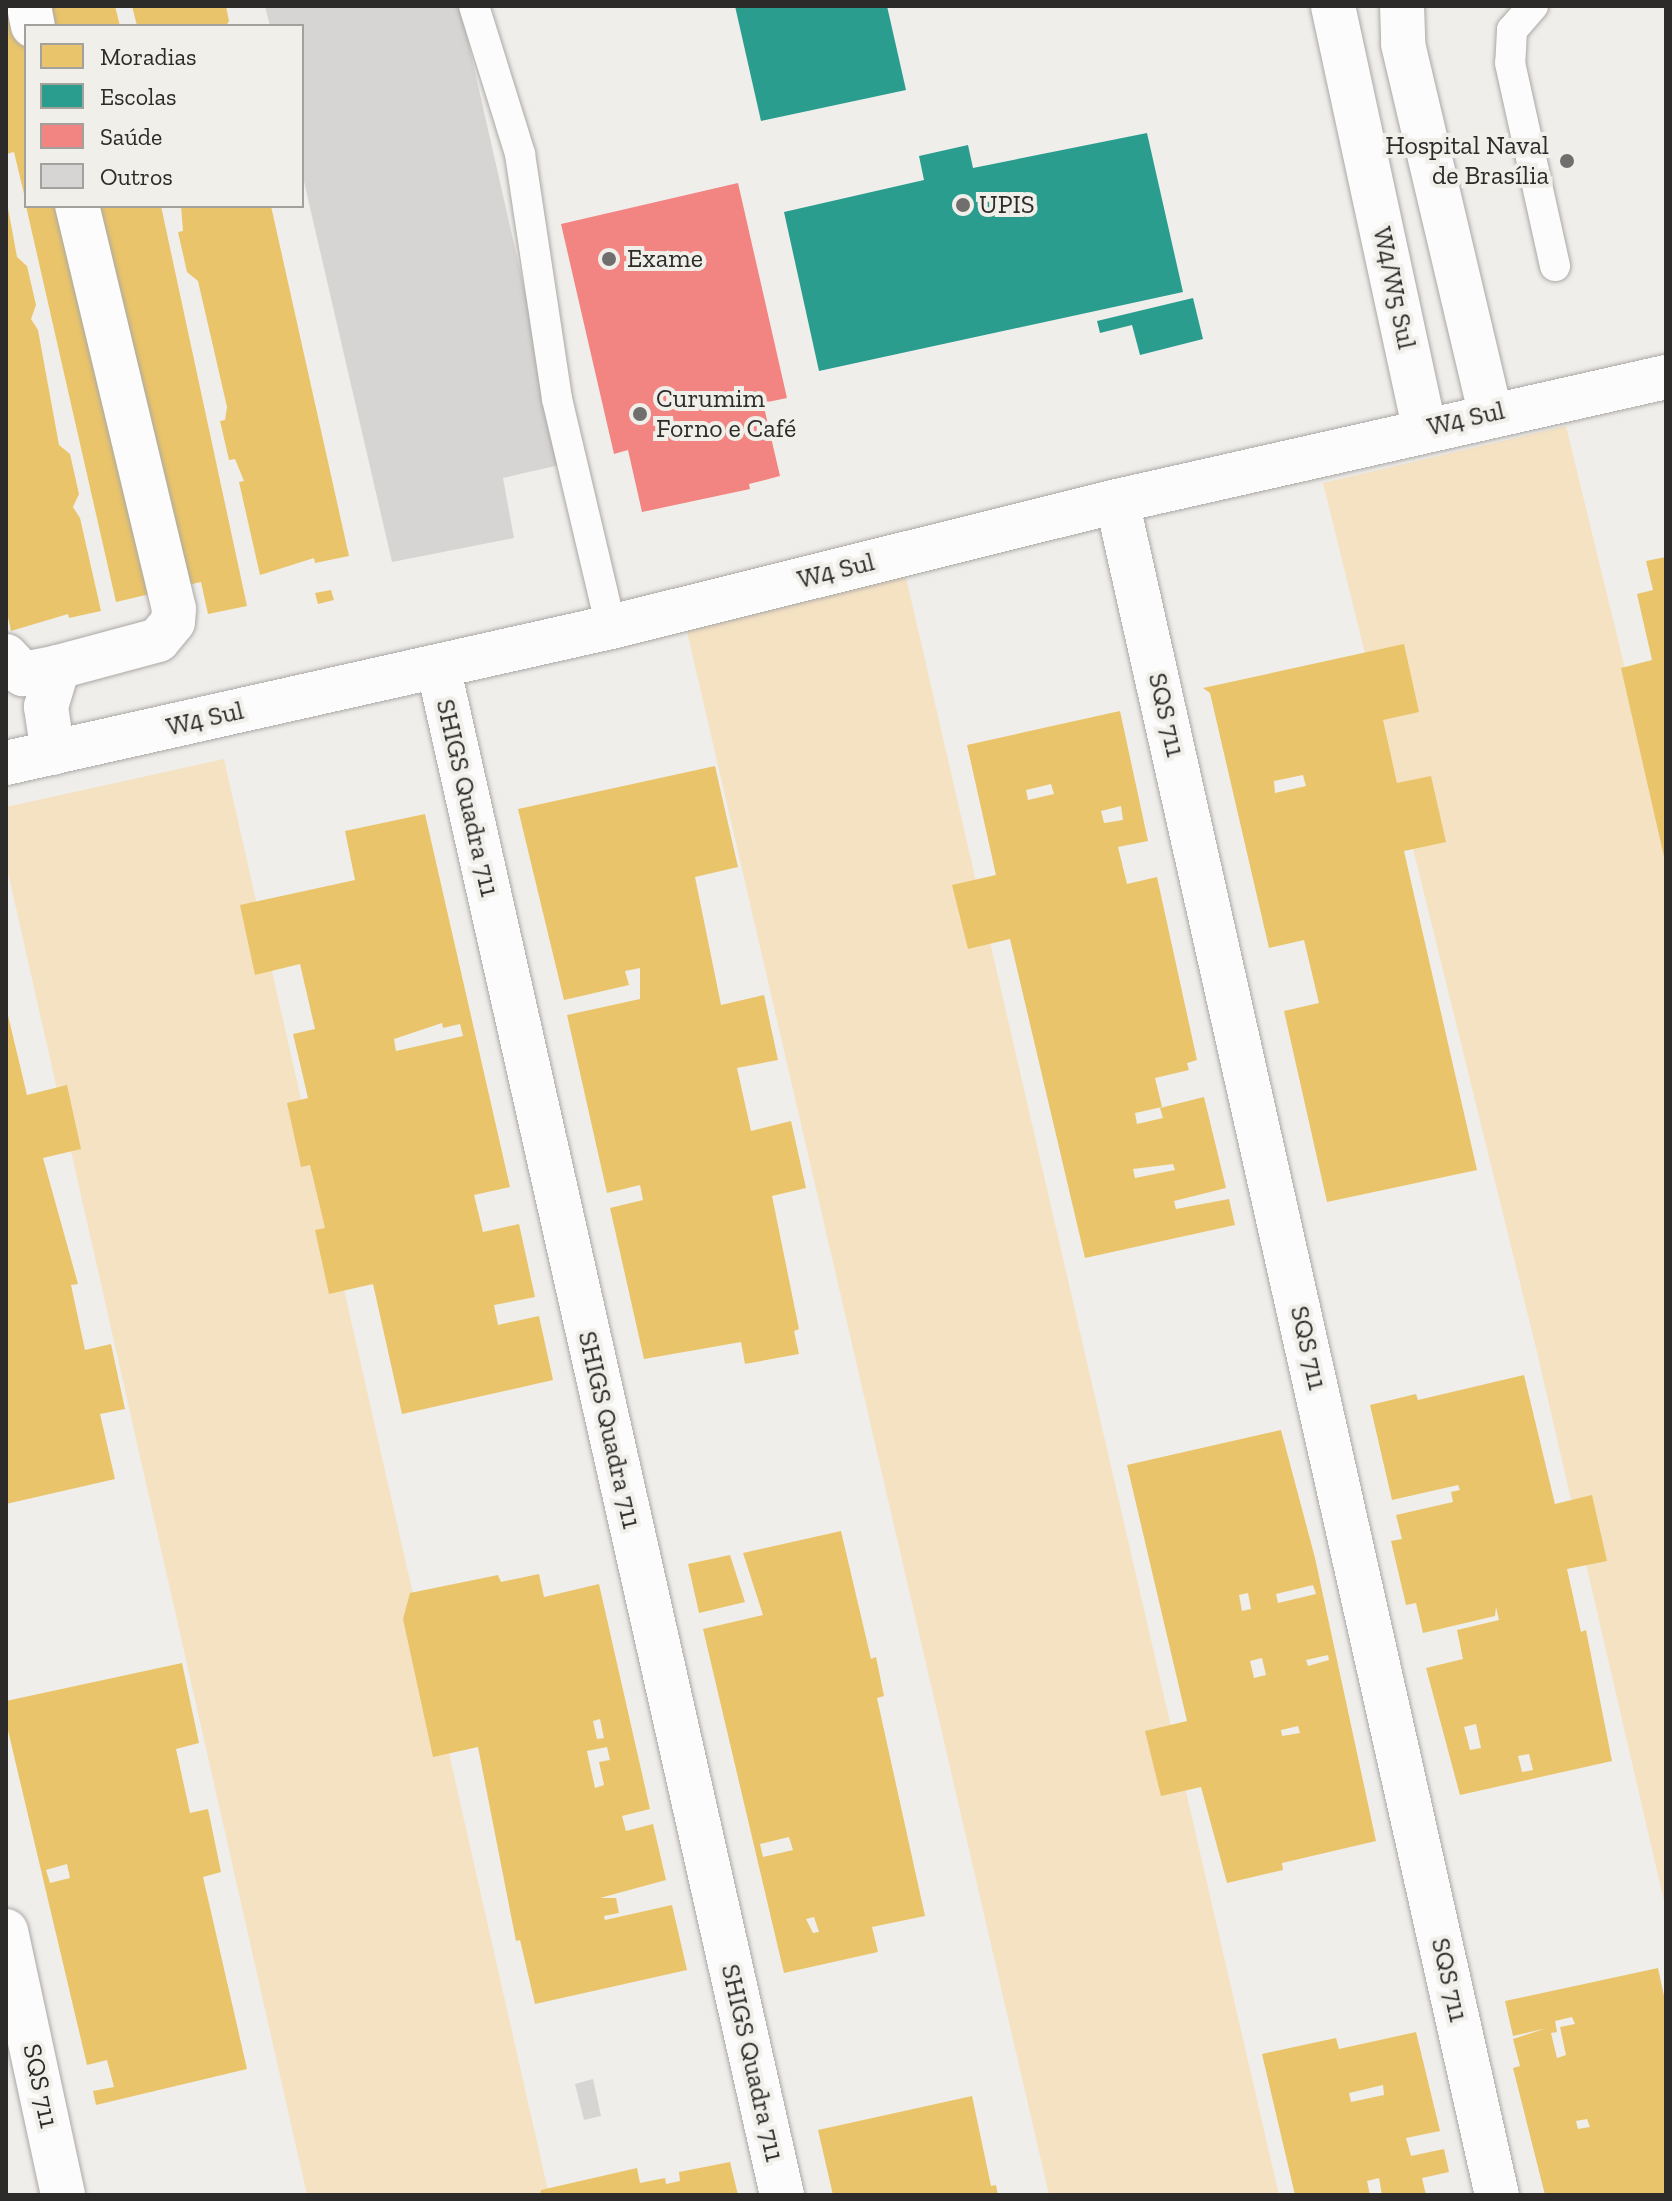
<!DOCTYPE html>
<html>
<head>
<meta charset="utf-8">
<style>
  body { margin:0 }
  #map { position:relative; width:1672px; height:2201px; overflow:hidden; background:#f0eeeb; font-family:"Zilla Slab",serif }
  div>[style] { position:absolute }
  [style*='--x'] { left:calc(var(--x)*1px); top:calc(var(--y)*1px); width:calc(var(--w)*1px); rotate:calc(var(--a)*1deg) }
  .green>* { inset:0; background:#f5e2c3 }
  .homes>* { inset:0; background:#e9c46a }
  .schools>* { inset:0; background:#2a9d8f }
  .health>* { inset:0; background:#f28482 }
  .building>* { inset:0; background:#d7d5d3 }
  .roads { filter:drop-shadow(0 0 2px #aaa8a6) drop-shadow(0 0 2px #aaa8a6) }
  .service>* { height:30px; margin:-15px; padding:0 15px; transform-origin:15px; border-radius:15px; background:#fdfcfc }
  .minor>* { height:44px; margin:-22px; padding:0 22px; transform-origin:22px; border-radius:22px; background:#fdfcfc }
  .secondary>* { height:44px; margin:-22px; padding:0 22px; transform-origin:22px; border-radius:22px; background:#fdfcfc }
  .dots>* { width:22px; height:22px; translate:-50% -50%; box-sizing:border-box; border:4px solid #f1efea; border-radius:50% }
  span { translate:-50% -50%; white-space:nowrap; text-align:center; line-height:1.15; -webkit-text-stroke:8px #f1efea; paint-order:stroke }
  .poi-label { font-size:26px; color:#2c2b2a }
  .right { translate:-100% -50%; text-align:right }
  .left { translate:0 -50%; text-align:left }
  .street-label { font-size:26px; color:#2c2b2a }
  .frame { position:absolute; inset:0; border:8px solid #2c2b2a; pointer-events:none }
  .legend { position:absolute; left:24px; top:24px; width:280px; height:184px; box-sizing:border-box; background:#f1efea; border:2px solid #a2a19d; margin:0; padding:10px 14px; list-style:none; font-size:24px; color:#2c2b2a }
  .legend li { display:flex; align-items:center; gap:16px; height:40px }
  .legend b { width:40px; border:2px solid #a2a19d }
</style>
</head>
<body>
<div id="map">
  <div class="green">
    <div style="clip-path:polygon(1566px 426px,1666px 837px,1666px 1910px,1536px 1348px,1323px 483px)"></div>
    <div style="clip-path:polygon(905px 573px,1279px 2195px,1049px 2195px,685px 623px)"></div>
    <div style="clip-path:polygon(224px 759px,549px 2195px,307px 2195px,6px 864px,6px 807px)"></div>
  </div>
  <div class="homes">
    <div style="clip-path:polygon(6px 6px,115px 6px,120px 26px,26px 26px,25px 198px,14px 152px,6px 154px)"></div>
    <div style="clip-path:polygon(132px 6px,226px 6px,229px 21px,226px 26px,137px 26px)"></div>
    <div style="clip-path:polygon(6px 197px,17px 257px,27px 266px,36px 305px,31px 319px,38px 330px,59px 445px,70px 454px,79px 494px,73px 507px,80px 518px,101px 611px,69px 618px,68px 614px,11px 631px,6px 608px)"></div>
    <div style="clip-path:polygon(26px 206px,161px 206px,247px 606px,208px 614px,201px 582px,116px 602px)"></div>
    <div style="clip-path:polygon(181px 206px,271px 206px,349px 556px,315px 563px,314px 558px,260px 575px,239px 482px,244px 481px,235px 459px,229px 460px,220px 421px,225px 420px,227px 407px,198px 281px,187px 272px,178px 232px,183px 231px)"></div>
    <div style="clip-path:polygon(1666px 557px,1666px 861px,1665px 861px,1621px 668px,1652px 660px,1637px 594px,1653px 590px,1646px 561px)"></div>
    <div style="clip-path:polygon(331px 590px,334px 600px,318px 604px,315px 593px)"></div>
    <div style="clip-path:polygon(evenodd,1404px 644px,1419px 712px,1383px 720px,1397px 783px,1431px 776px,1446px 842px,1404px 851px,1477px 1170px,1327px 1202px,1284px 1011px,1319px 1003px,1304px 940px,1269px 948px,1210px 693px,1203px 688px,1404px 644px,1303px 775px,1306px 786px,1275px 793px,1274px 781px,1303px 775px)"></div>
    <div style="clip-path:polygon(evenodd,1120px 711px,1148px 841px,1118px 847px,1127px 884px,1157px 877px,1197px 1060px,1187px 1063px,1189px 1070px,1155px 1078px,1162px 1107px,1135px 1113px,1137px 1124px,1163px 1118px,1160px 1108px,1204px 1097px,1226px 1188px,1174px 1201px,1176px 1209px,1229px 1199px,1235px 1225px,1085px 1258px,1010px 939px,968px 949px,952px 885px,996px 875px,967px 745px,1120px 711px,1051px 784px,1054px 794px,1028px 800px,1026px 790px,1051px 784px,1120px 711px,1121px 806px,1123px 820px,1104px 823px,1101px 811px,1121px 806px,1120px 711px,1173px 1164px,1175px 1170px,1135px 1178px,1133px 1169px,1173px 1164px)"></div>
    <div style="clip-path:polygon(715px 766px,738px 867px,695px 877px,721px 1005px,764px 995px,778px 1060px,737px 1068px,751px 1131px,791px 1121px,806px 1188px,772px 1196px,799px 1329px,794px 1331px,799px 1354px,745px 1364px,741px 1342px,644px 1359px,610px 1208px,643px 1200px,640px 1185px,607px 1193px,567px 1015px,640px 999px,640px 968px,625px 971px,629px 985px,564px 1000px,518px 809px)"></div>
    <div style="clip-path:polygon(evenodd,425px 814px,510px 1187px,474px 1195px,483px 1232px,519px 1224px,535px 1297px,494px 1305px,498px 1325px,539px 1316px,553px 1380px,402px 1414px,373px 1284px,329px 1294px,315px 1230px,325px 1228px,310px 1165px,301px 1167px,287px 1103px,308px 1098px,293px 1034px,315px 1029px,300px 964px,255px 975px,240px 905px,355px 880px,345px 831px,425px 814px,442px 1023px,443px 1028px,460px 1024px,463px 1036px,396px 1051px,394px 1039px,442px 1023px)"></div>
    <div style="clip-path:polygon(6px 1007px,27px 1095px,67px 1085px,81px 1149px,43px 1158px,78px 1284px,71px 1285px,85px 1350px,111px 1344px,125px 1409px,100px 1414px,115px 1479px,6px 1504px)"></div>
    <div style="clip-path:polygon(evenodd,1524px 1375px,1555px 1504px,1592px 1495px,1607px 1561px,1567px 1569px,1581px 1632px,1586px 1630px,1612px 1761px,1460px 1795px,1426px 1668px,1463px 1659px,1457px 1630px,1499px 1620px,1496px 1607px,1495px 1616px,1423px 1633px,1416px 1603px,1406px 1605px,1391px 1541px,1402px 1539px,1396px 1515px,1453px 1502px,1451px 1492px,1460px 1490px,1458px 1485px,1392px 1500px,1370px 1405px,1416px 1394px,1418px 1400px,1524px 1375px,1476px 1724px,1481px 1748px,1470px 1750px,1464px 1727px,1476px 1724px,1524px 1375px,1529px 1754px,1533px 1770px,1522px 1772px,1518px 1756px,1529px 1754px)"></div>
    <div style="clip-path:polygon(evenodd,1281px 1430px,1315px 1558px,1376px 1841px,1282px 1863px,1283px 1870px,1227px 1883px,1201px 1787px,1161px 1796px,1145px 1731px,1187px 1721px,1127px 1465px,1281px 1430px,1313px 1585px,1316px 1594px,1278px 1603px,1276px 1594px,1313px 1585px,1281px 1430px,1248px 1593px,1251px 1609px,1242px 1611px,1239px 1595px,1248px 1593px,1281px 1430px,1328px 1655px,1329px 1660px,1308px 1666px,1306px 1660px,1328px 1655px,1281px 1430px,1262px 1658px,1266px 1675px,1254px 1678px,1250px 1661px,1262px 1658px,1281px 1430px,1298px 1726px,1300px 1733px,1282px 1736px,1281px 1730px,1298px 1726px)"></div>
    <div style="clip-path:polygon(evenodd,841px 1531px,871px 1659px,876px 1657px,884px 1696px,877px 1698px,925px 1916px,872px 1927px,878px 1952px,784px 1973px,703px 1629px,763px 1615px,743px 1553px,841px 1531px,789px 1837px,793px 1850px,763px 1857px,760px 1844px,789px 1837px,841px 1531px,814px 1917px,819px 1932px,813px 1933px,806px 1919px,814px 1917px)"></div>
    <div style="clip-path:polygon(730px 1555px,745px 1602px,699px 1613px,688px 1564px)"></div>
    <div style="clip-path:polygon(evenodd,539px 1574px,544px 1597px,599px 1584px,650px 1809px,622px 1816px,626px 1831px,653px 1824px,666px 1880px,600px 1898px,616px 1898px,619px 1913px,604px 1916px,605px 1920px,672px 1905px,687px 1970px,535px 2004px,520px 1940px,516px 1941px,478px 1747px,433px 1757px,403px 1619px,410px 1593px,498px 1575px,501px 1582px,539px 1574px,600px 1719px,604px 1738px,597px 1739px,593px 1721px,600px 1719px,539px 1574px,607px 1747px,610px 1760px,599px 1762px,604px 1785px,595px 1788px,587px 1751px,607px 1747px)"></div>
    <div style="clip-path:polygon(evenodd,182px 1663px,199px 1743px,176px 1749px,190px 1813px,208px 1809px,221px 1872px,203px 1877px,247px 2069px,96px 2105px,93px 2091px,114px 2087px,107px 2060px,87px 2065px,6px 1722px,6px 1701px,182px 1663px,67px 1864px,70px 1878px,50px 1883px,46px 1870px,67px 1864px)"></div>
    <div style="clip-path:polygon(evenodd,1658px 1968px,1666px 2005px,1666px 2195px,1545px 2195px,1513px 2068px,1520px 2066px,1513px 2039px,1547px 2028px,1513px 2036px,1505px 2001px,1658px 1968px,1572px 2017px,1575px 2024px,1560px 2027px,1566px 2055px,1557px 2058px,1551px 2033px,1557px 2032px,1555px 2021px,1572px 2017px,1658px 1968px,1587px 2119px,1590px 2127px,1578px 2129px,1576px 2121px,1587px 2119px)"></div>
    <div style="clip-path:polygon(evenodd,1416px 2032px,1440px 2131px,1406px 2138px,1411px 2156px,1444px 2149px,1449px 2172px,1422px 2178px,1426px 2195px,1382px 2195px,1379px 2178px,1367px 2181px,1370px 2195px,1295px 2195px,1262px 2054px,1336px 2038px,1339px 2049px,1416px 2032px,1383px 2085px,1384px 2095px,1351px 2102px,1349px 2093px,1383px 2085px)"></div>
    <div style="clip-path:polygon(972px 2096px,991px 2186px,996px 2185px,998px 2195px,833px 2195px,818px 2130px)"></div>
    <div style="clip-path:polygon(730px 2162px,738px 2195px,540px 2195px,541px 2190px,637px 2168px,640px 2183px,665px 2178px,666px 2184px,680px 2181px,679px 2172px)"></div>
  </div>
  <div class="schools">
    <div style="clip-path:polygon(735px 6px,887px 6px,906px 90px,761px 121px)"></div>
    <div style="clip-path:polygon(1147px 133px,1183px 292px,819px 371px,784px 212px,924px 180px,919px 156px,968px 145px,973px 168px)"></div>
    <div style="clip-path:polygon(1193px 298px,1203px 339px,1140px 355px,1132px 325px,1100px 333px,1097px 321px)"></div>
  </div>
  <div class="health">
    <div style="clip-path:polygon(738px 183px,787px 398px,763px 403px,780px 476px,749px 484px,750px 489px,642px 512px,628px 450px,614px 454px,561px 224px)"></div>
  </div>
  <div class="building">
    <div style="clip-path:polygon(265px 6px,460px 6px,564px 464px,503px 478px,514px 538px,392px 562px,302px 173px,302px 26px,270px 26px)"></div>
    <div style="clip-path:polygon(593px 2079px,601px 2116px,584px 2120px,575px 2084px)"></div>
  </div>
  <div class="roads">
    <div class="service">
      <div style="--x:474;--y:6;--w:155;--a:72.7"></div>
      <div style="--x:520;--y:154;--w:248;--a:81.4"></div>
      <div style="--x:557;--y:399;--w:234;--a:76.7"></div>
      <div style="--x:1533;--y:6;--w:32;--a:131"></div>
      <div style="--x:1512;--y:30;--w:33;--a:93"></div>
      <div style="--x:1510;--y:63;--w:208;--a:77.5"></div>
    </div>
    <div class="minor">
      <div style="--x:29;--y:6;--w:20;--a:79"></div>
      <div style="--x:1117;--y:501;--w:1736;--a:77.36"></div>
      <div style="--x:6;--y:656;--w:25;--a:47"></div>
      <div style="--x:23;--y:674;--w:36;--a:-11"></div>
      <div style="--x:438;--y:666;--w:1567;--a:77.32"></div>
      <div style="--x:53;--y:753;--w:47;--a:-98.7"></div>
      <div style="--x:46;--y:707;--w:42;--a:-73.3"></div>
      <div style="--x:58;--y:667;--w:104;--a:-15.1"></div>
      <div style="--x:158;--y:640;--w:23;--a:-50"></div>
      <div style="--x:173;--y:622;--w:13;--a:-86"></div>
      <div style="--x:174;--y:609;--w:415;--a:-103.5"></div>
      <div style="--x:6;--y:1931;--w:270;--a:77.8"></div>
    </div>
    <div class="secondary">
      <div style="--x:1333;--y:6;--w:432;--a:77.8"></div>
      <div style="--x:1402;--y:6;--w:38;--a:88"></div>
      <div style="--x:1403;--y:44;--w:379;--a:76.7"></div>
      <div style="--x:6;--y:763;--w:620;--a:-12.67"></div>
      <div style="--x:611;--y:627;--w:521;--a:-13.98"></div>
      <div style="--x:1117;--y:501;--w:563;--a:-12.73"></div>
    </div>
  </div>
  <div class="dots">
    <div style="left:1567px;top:161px;background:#716f6e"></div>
    <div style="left:963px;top:205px;background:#716f6e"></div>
    <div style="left:609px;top:259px;background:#716f6e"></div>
    <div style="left:640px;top:414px;background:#716f6e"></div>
  </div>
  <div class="poi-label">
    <span class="right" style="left:1549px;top:161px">Hospital Naval<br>de Brasília</span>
    <span class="left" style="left:979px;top:205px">UPIS</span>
    <span class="left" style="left:627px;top:259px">Exame</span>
    <span class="left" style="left:656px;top:414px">Curumim<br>Forno e Café</span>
  </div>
  <div class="street-label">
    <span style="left:1394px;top:288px;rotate:78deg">W4/W5 Sul</span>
    <span style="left:1466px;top:419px;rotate:-13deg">W4 Sul</span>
    <span style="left:836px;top:571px;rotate:-14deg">W4 Sul</span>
    <span style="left:1166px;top:715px;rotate:77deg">SQS 711</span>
    <span style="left:205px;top:719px;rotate:-13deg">W4 Sul</span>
    <span style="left:467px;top:798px;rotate:77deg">SHIGS Quadra 711</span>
    <span style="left:1308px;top:1348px;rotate:77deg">SQS 711</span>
    <span style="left:609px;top:1430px;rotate:77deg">SHIGS Quadra 711</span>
    <span style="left:1449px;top:1980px;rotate:77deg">SQS 711</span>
    <span style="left:752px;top:2063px;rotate:77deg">SHIGS Quadra 711</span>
    <span style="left:40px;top:2086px;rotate:78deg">SQS 711</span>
  </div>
  <div class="frame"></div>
  <ul class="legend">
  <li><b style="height:22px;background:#e9c46a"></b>Moradias</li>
  <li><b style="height:22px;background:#2a9d8f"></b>Escolas</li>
  <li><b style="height:22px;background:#f28482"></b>Saúde</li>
  <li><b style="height:22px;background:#d7d5d3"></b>Outros</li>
  </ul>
</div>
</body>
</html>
